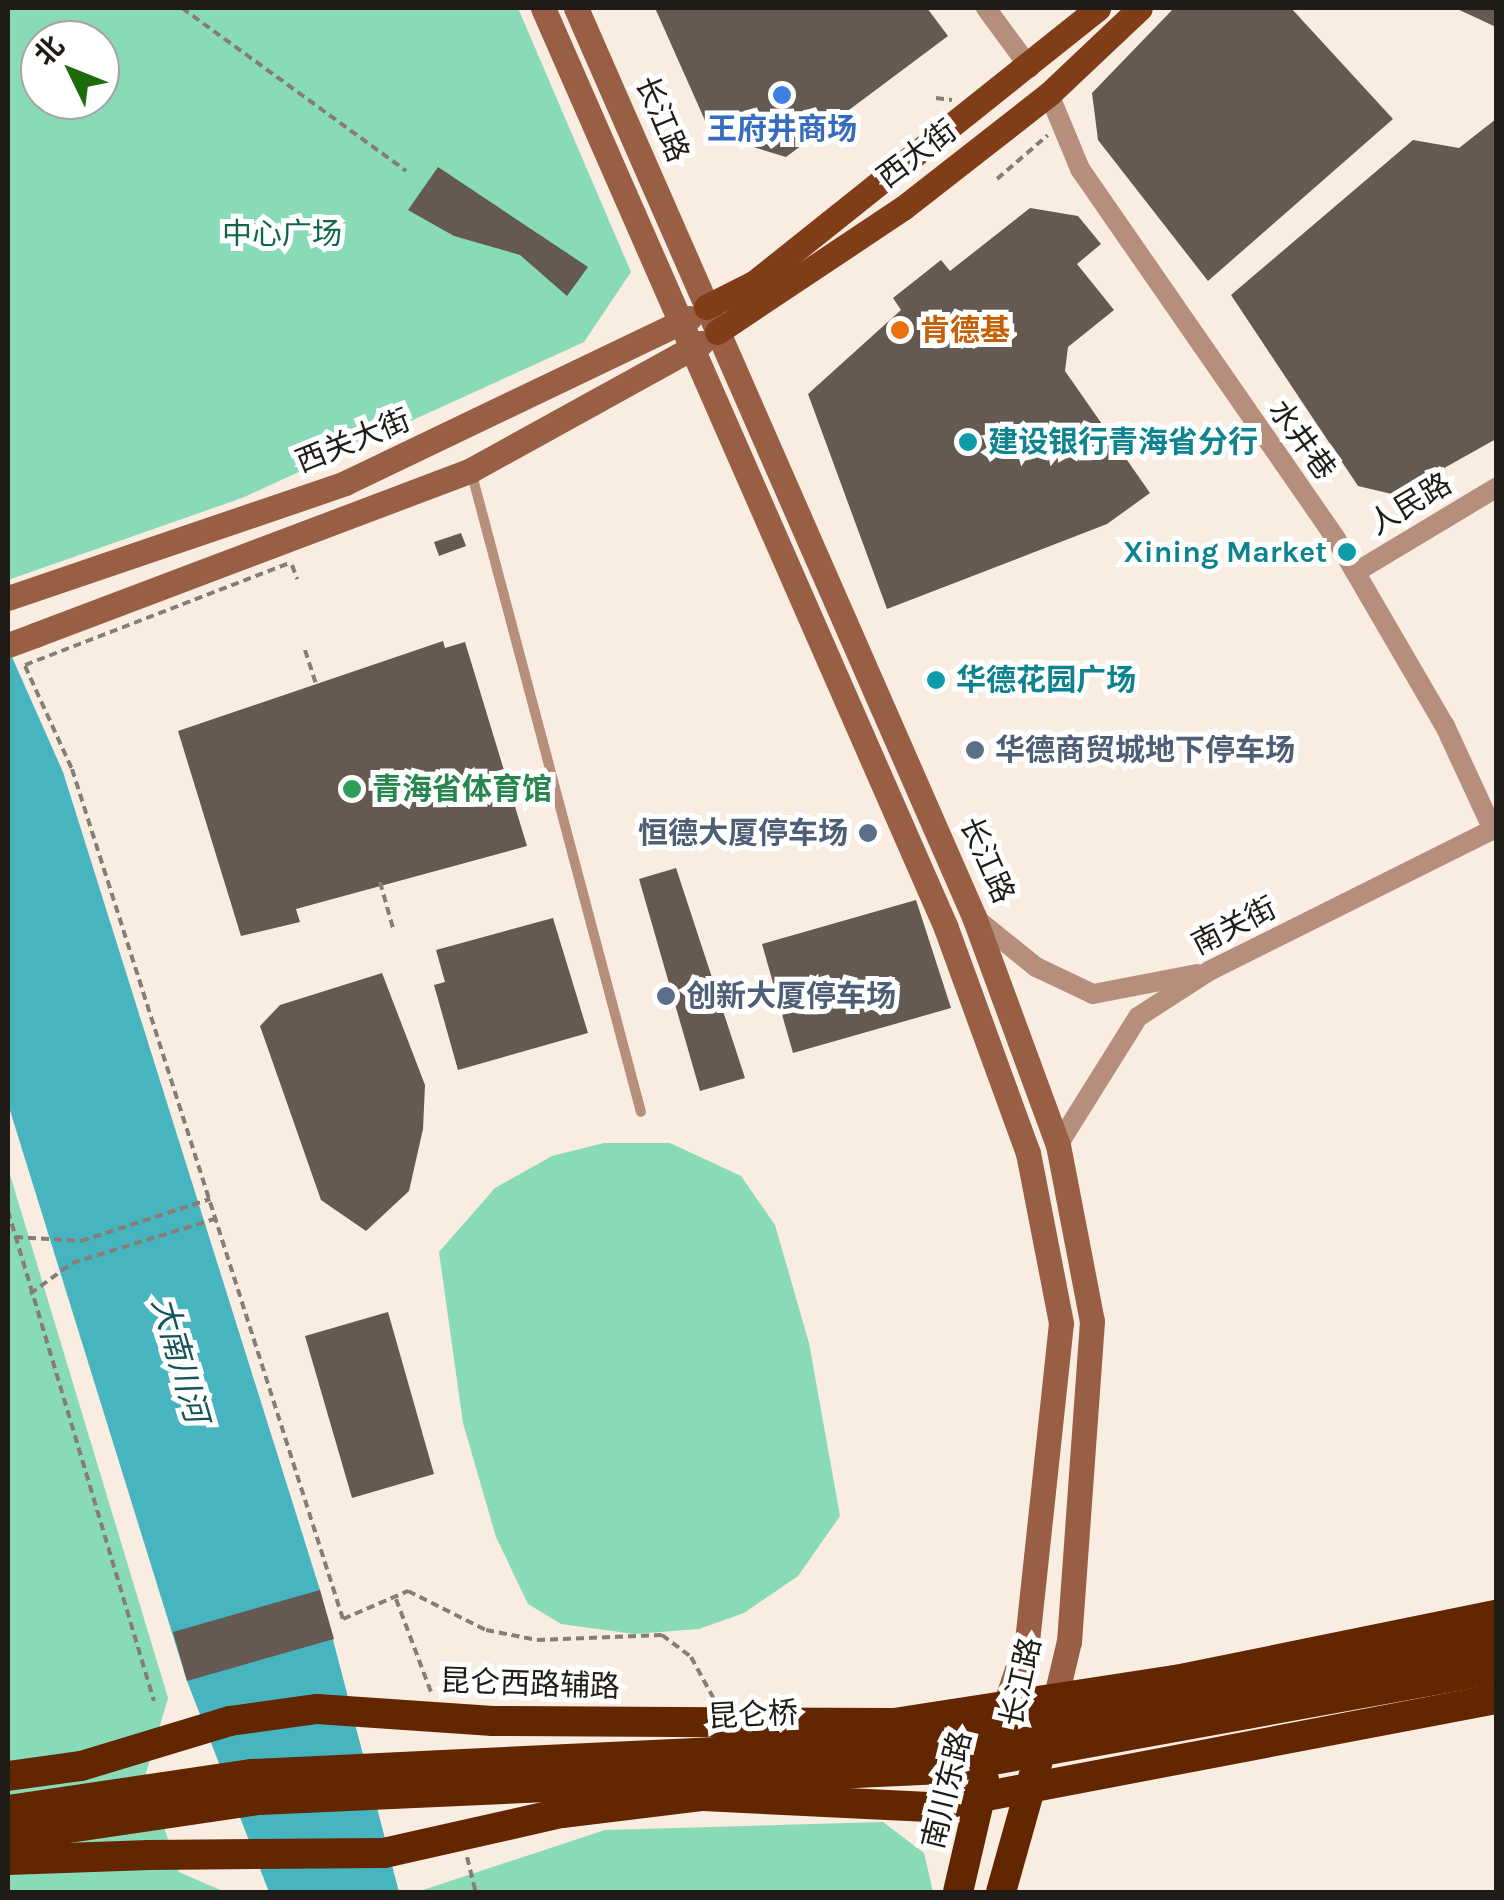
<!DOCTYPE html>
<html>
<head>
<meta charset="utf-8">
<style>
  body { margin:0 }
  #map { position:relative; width:1504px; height:1900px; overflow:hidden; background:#f9ece1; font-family:Karla,"Noto Sans SC",sans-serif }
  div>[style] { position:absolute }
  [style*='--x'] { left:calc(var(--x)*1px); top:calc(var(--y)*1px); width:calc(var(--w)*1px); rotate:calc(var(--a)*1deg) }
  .green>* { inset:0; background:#88dbb6 }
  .water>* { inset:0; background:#47b5c0 }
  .building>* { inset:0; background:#655a51 }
  .path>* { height:4px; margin-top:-2px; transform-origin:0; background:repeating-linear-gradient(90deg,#857d76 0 8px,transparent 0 13px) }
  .lane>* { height:10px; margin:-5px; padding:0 5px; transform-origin:5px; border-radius:5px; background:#b68e7c }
  .street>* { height:20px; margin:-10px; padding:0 10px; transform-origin:10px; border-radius:10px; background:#b68e7c }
  .secondary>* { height:25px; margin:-12.5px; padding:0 12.5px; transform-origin:12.5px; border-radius:12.5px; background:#985f44 }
  .primary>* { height:25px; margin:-12.5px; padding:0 12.5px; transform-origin:12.5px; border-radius:12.5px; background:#803d18 }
  .highway>* { height:30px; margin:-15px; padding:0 15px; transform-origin:15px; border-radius:15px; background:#622600 }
  .secondary-bridge>* { height:25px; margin:-12.5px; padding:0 12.5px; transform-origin:12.5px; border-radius:12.5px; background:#985f44 }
  .highway-bridge>* { height:30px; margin:-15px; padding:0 15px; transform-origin:15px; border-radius:15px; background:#622600 }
  .dots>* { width:28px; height:28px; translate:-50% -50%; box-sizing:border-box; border:5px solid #fff; border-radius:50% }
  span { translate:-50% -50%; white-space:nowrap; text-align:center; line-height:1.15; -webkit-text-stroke:10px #fff; paint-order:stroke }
  .street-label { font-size:30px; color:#1f1b17 }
  .shop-label { font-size:30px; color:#366cbe; font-weight:700 }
  .park-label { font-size:30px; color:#0e6749 }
  .food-label { font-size:30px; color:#c56008; font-weight:700 }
  .left { translate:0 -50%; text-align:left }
  .culture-label { font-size:30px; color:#0d838f; font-weight:700 }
  .right { translate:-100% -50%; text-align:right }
  .service-label { font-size:30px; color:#4e5e75; font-weight:700 }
  .leisure-label { font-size:30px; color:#27864d; font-weight:700 }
  .water-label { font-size:32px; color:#15535a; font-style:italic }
  .frame { position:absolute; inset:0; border:10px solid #1f1b17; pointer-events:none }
  .north { position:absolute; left:20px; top:20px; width:100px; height:100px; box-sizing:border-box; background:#fff; border:2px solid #a5a4a2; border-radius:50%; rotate:313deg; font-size:28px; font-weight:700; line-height:40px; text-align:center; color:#1f1b17 }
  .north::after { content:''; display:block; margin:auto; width:35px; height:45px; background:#1e6b0c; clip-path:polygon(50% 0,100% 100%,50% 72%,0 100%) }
</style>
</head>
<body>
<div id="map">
  <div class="green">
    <div style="clip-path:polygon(evenodd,8px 8px,518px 8px,631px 272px,584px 342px,242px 498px,8px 580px,8px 8px,40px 40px,100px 40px,100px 100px,40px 100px,40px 40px)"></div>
    <div style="clip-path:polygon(604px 1143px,670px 1143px,741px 1176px,775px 1225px,809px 1343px,840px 1516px,798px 1576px,744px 1613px,699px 1629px,634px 1634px,561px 1624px,528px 1604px,496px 1537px,463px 1423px,439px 1252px,495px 1188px,552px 1156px)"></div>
    <div style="clip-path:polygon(8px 1168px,168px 1698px,146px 1773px,179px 1872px,225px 1892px,8px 1892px)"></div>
    <div style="clip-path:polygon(883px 1822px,924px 1853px,933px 1892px,420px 1891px,605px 1830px)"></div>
  </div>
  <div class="water">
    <div style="clip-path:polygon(8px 648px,63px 772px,146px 1036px,320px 1590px,399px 1892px,269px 1892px,187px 1681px,8px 1104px)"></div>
  </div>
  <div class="building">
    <div style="clip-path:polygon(655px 8px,927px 8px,948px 36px,786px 157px,711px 134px)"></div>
    <div style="clip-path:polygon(1174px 8px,1291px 8px,1393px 119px,1208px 281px,1098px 140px,1092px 93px)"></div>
    <div style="clip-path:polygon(1455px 8px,1496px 8px,1496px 27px)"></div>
    <div style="clip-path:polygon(1496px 119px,1496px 439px,1396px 495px,1358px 486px,1231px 295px,1413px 140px,1459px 148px)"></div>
    <div style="clip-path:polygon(438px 167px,588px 267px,567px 296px,520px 255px,454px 236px,408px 210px)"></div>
    <div style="clip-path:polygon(1030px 208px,1078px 216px,1101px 244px,1077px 264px,1114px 310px,1068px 347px,1065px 371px,1150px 493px,1107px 524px,887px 609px,808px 394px,901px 310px,893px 298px,941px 260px,950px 271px)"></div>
    <div style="clip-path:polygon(461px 533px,466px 546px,439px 556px,434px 542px)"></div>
    <div style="clip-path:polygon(443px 641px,445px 648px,465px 642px,527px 846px,296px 909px,300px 922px,241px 936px,178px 731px)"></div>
    <div style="clip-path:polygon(676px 868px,745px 1078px,700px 1091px,639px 879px)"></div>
    <div style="clip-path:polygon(916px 900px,951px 1008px,793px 1053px,762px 944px)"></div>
    <div style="clip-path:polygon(553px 918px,588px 1033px,458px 1070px,434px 985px,445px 982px,436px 950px)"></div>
    <div style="clip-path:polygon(382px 973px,425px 1085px,423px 1129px,409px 1191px,366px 1231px,321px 1200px,260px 1026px,280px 1005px)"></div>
    <div style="clip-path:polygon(388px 1312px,434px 1474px,352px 1498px,305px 1336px)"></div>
    <div style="clip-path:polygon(320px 1590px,334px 1639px,187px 1681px,173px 1632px)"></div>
  </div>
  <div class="path">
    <div style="--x:182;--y:8;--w:277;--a:36"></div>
    <div style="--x:936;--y:98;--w:16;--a:7"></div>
    <div style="--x:997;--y:179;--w:67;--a:-40.8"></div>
    <div style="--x:292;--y:565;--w:15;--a:70"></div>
    <div style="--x:305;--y:650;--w:39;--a:72"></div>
    <div style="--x:25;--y:665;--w:286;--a:-21.1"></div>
    <div style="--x:25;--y:666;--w:113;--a:65.5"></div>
    <div style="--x:72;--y:769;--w:892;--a:72.32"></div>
    <div style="--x:343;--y:1619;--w:71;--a:-23.3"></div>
    <div style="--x:408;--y:1591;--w:87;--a:26.6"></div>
    <div style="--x:486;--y:1630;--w:52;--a:11.1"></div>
    <div style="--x:537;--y:1640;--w:125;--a:-2.3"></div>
    <div style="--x:662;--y:1635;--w:36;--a:37"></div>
    <div style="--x:691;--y:1657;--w:50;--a:61.4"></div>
    <div style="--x:380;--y:882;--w:48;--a:74.2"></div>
    <div style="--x:8;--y:1211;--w:511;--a:73.41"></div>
    <div style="--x:15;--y:1237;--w:66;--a:3.5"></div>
    <div style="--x:81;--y:1241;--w:136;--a:-18"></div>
    <div style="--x:30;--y:1294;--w:52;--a:-36.4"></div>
    <div style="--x:72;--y:1263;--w:152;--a:-17.2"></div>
    <div style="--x:396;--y:1599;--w:99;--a:69.4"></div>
    <div style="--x:467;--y:1857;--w:36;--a:76"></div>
  </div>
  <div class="lane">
    <div style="--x:471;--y:471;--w:663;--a:75.15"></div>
  </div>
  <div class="street">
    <div style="--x:986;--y:8;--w:74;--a:53.7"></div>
    <div style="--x:1049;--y:94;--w:81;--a:67.5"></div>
    <div style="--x:1080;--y:169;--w:450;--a:55.3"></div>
    <div style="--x:1336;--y:539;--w:216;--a:59.8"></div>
    <div style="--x:1445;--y:726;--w:115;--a:65.2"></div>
    <div style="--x:1356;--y:572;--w:163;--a:-31"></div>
    <div style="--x:974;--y:917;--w:80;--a:38.9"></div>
    <div style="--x:1036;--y:967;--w:63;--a:25.3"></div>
    <div style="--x:1093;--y:994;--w:106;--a:-10.9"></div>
    <div style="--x:1058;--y:1145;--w:151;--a:-58"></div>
    <div style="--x:1138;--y:1017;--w:85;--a:-32.9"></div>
    <div style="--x:1209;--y:971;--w:321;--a:-26.5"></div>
  </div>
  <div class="secondary">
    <div style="--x:543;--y:8;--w:1004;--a:66.34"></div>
    <div style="--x:946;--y:928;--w:239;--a:70"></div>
    <div style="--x:1028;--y:1153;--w:173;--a:79"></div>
    <div style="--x:1061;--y:1323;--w:318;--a:96.1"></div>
    <div style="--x:1027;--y:1639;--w:70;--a:108.4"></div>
    <div style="--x:576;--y:8;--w:992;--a:66.35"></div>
    <div style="--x:974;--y:917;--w:243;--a:69.8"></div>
    <div style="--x:1058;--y:1145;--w:179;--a:79.1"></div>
    <div style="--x:1092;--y:1321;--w:321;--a:94.1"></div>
    <div style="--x:1069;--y:1641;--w:57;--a:103.3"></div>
    <div style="--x:8;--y:598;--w:356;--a:-18.8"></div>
    <div style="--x:345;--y:483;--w:382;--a:-25.6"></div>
    <div style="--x:35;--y:635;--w:466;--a:-20.7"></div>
    <div style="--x:471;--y:470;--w:263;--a:-28.9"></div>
  </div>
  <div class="primary">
    <div style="--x:706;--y:307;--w:55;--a:-27"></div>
    <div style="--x:755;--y:282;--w:439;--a:-38.6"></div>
    <div style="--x:717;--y:332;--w:224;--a:-33.7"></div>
    <div style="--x:903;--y:208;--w:185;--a:-38"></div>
    <div style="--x:1049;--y:94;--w:125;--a:-43.4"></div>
  </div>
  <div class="highway">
    <div style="--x:493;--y:1721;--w:401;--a:0.3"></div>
    <div style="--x:894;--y:1723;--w:285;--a:-8.7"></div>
    <div style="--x:1176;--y:1680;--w:327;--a:-11.5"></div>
    <div style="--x:8;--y:1776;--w:74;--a:-7.8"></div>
    <div style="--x:562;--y:1813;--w:142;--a:-6.9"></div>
    <div style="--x:703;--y:1796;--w:226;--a:2.8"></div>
    <div style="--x:929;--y:1807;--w:577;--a:-10.78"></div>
    <div style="--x:8;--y:1860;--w:141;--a:-2"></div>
    <div style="--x:958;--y:1892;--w:115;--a:-76.9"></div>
    <div style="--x:1001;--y:1892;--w:170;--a:-74.3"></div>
  </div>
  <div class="secondary-bridge">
    <div style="--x:8;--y:645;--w:29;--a:-20"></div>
  </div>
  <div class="highway-bridge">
    <div style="--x:81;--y:1766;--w:156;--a:-16.8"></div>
    <div style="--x:230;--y:1721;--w:88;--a:-7.9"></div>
    <div style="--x:317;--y:1709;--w:176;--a:3.9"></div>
    <div style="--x:8;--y:1810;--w:247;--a:-8.4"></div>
    <div style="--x:252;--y:1774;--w:695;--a:-2.72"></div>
    <div style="--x:946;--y:1741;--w:559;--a:-10.2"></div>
    <div style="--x:8;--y:1837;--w:254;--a:-8.4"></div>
    <div style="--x:259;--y:1800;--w:685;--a:-2.59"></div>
    <div style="--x:943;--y:1769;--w:562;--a:-10.25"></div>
    <div style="--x:149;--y:1855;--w:235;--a:-0.5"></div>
    <div style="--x:384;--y:1853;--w:182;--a:-12.7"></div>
  </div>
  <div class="dots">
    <div style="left:782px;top:95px;background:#3f7fe0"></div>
    <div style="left:900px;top:330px;background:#e8710a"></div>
    <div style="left:968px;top:442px;background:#0f9aa8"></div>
    <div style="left:1347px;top:552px;background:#0f9aa8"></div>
    <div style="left:936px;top:680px;background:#0f9aa8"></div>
    <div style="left:975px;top:750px;background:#5c6f8a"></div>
    <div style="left:352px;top:789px;background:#2e9e5b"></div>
    <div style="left:868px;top:833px;background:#5c6f8a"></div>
    <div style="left:666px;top:996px;background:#5c6f8a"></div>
  </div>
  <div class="street-label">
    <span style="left:662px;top:119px;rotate:67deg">长江路</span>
    <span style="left:917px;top:154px;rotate:-37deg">西大街</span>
    <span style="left:1302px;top:440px;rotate:54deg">水井巷</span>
    <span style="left:353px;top:441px;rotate:-22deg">西关大街</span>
    <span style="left:1410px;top:504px;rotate:-31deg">人民路</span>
    <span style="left:987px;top:860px;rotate:66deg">长江路</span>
    <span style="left:1234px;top:926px;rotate:-27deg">南关街</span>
    <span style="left:1021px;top:1682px;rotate:-77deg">长江路</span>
    <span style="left:530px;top:1684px;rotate:2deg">昆仑西路辅路</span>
    <span style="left:753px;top:1715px;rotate:-3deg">昆仑桥</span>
    <span style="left:947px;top:1790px;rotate:-76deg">南川东路</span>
  </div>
  <div class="shop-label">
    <span style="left:782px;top:129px">王府井商场</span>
  </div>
  <div class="park-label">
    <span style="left:282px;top:234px">中心广场</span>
  </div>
  <div class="food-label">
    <span class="left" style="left:920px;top:330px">肯德基</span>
  </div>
  <div class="culture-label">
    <span class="left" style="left:988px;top:442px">建设银行青海省分行</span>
    <span class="right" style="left:1327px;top:552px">Xining Market</span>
    <span class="left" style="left:956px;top:680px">华德花园广场</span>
  </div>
  <div class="service-label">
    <span class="left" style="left:995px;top:750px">华德商贸城地下停车场</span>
    <span class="right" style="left:848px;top:833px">恒德大厦停车场</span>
    <span class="left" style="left:686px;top:996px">创新大厦停车场</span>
  </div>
  <div class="leisure-label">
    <span class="left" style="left:372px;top:789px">青海省体育馆</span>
  </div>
  <div class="water-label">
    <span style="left:179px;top:1360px;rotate:74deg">大南川河</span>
  </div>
  <div class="frame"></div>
  <div class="north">北</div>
</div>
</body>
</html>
